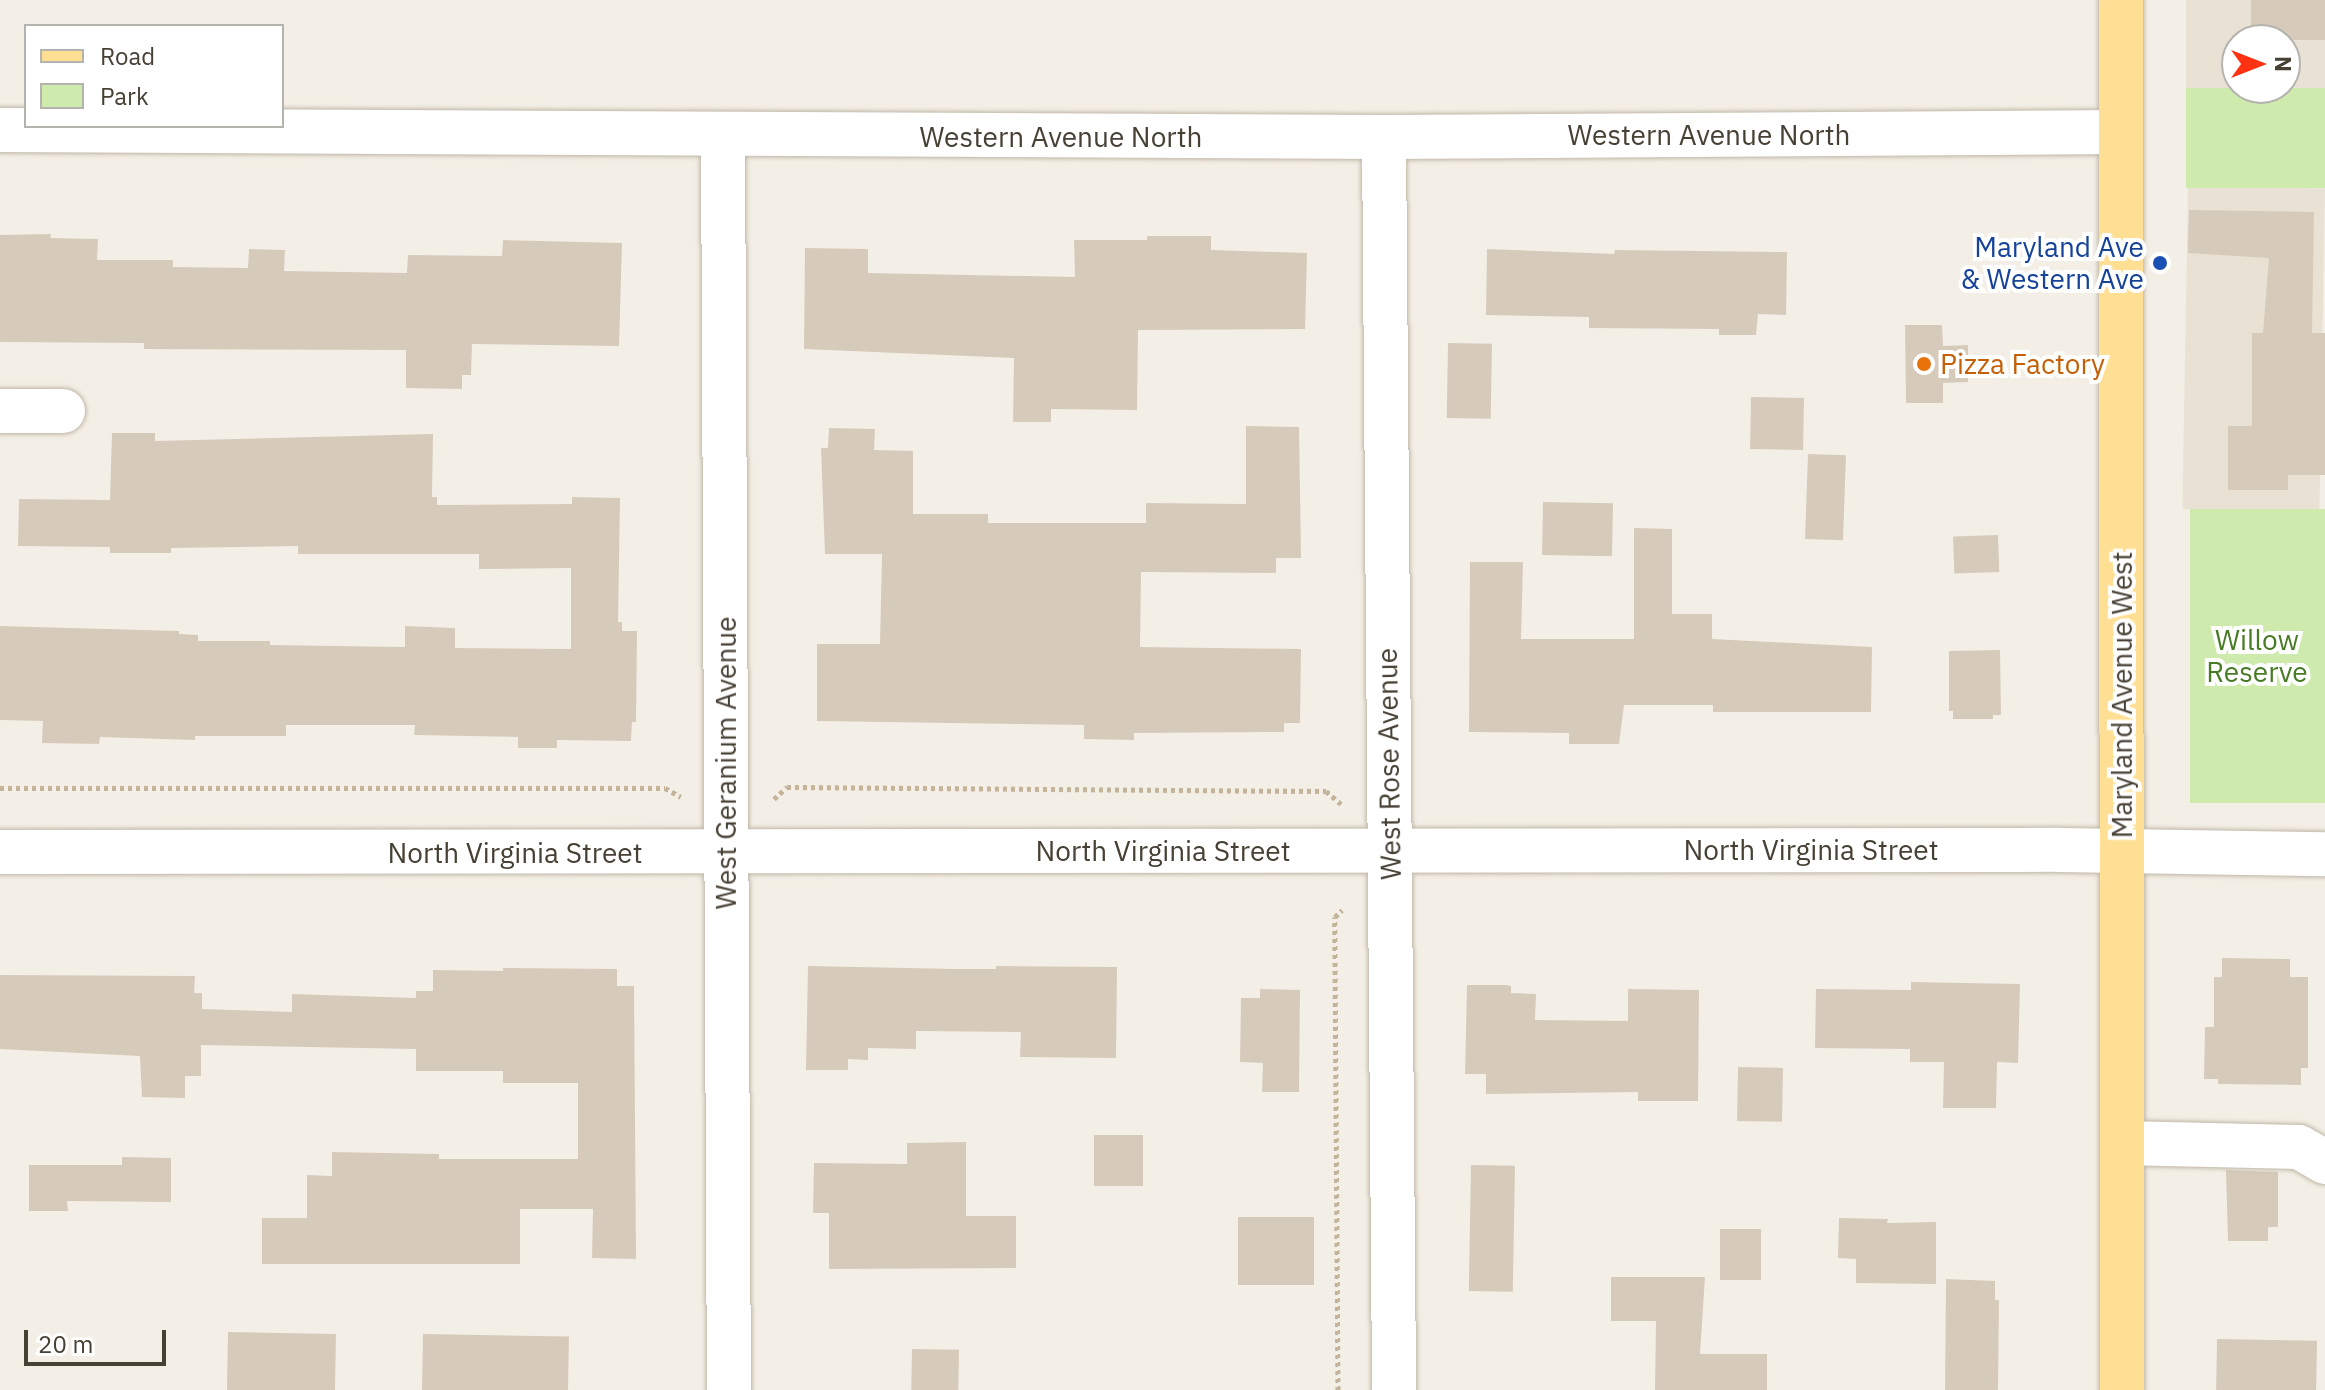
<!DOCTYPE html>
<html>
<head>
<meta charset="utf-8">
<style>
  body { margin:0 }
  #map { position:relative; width:2325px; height:1390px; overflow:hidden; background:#f4efe6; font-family:"IBM Plex Sans",sans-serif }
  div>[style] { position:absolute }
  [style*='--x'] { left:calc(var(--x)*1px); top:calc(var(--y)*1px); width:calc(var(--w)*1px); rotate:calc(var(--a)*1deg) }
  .residential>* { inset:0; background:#e8e1d4; transform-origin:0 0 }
  .green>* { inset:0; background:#cfeaad; transform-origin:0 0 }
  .building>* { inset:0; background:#d6cbbb; transform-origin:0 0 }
  .path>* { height:5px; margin-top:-2.5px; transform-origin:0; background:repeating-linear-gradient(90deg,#c2b399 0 4px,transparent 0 8px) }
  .roads { filter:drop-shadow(0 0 2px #c0b7a8) drop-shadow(0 0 2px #c0b7a8) }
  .minor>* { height:44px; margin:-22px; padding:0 22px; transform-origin:22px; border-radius:22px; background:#fff }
  .major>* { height:44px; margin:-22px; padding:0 22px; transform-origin:22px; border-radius:22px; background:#ffdf94 }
  .dots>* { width:22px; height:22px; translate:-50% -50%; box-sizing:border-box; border:4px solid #fff; border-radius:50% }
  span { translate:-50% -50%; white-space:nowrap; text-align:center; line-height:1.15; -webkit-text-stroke:8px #fff; paint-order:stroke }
  .street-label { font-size:28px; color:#474035 }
  .transit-label { font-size:28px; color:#164399 }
  .right { translate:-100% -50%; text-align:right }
  .food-label { font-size:28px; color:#c56008 }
  .left { translate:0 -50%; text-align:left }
  .park-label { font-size:28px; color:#477b25 }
  .legend { position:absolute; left:24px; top:24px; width:260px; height:104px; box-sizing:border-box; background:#fff; border:2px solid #b5b3ae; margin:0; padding:10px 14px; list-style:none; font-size:24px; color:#474035 }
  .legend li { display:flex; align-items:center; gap:16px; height:40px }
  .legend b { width:40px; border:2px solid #b5b3ae }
  .north { position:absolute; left:2221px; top:24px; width:80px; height:80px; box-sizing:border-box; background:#fff; border:2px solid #b5b3ae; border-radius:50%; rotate:90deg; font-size:22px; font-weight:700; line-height:32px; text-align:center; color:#474035 }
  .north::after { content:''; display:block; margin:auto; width:28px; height:36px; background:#ff3312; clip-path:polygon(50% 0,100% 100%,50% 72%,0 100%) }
  .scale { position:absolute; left:24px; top:1330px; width:142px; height:36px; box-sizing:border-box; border:4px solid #474035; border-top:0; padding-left:10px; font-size:24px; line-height:28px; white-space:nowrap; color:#474035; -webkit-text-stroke:6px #fff; paint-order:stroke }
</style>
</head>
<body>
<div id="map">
  <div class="residential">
    <i style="clip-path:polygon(evenodd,2186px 0,2325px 0,2325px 88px,2186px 90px,2186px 0,2237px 40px,2285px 40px,2285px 88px,2237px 88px,2237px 40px)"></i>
    <i style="left:2188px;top:186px;width:137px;height:323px;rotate:1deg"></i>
  </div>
  <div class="green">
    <i style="left:2325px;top:88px;width:100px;height:139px;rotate:90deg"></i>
    <i style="left:2190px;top:509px;width:135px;height:294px"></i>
  </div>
  <div class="building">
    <i style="left:2251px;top:0;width:74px;height:40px"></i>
    <i style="clip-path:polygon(2189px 210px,2314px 212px,2312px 333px,2325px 333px,2325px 475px,2288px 475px,2288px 490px,2228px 490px,2228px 426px,2252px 426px,2252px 333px,2263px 333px,2269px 258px,2188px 253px)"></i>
    <i style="clip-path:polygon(51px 234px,50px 238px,98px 239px,97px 260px,173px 260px,173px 267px,248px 268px,249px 249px,285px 250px,284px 271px,407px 273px,408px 255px,502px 256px,503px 240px,622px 243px,619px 346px,472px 344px,471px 375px,462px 375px,462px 389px,406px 388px,406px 350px,144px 349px,144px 343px,0 342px,0 235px)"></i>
    <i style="clip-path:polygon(1147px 236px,1211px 236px,1211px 250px,1307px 253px,1305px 329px,1138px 330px,1137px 410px,1051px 409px,1051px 422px,1013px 422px,1014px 358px,804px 349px,805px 248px,868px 249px,868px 273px,1075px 277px,1074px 240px,1147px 240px)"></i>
    <i style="clip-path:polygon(1487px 249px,1614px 254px,1615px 250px,1787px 252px,1786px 315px,1758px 314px,1756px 335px,1719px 335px,1719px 329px,1589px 328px,1589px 317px,1486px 315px)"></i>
    <i style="clip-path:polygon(1905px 325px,1942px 325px,1943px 346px,1968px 345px,1968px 382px,1943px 383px,1943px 403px,1906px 403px)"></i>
    <i style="left:1448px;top:343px;width:44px;height:75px;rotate:1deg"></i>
    <i style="left:1751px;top:397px;width:53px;height:52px;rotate:1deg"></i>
    <i style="clip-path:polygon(1246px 426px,1299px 427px,1301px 558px,1276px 558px,1276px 573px,1141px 572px,1140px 647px,1301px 649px,1300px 723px,1284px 723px,1284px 732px,1134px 733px,1134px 740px,1084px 739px,1084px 725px,817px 721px,817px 644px,880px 644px,882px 554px,825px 554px,821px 448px,828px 448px,829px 428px,875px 429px,874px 450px,913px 451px,913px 514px,988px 514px,988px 523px,1146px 523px,1146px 503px,1246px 504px)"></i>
    <i style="clip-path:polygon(112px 433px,155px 433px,155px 441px,433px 434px,432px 497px,437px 497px,437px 505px,572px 504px,572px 497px,620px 498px,618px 622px,622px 622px,622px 631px,637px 631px,636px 722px,632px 722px,631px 741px,557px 740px,557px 748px,518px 748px,518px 737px,414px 735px,415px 725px,286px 725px,286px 736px,195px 736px,195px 740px,100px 737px,99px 744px,42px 743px,43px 721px,0 720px,0 626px,179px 631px,179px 634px,198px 635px,198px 641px,270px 641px,270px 645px,405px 647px,405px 626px,455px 628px,455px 648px,571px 649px,571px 568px,479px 569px,479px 554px,298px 554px,298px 546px,171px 548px,171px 553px,110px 553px,110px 547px,18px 546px,19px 499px,110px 500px)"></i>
    <i style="left:1808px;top:454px;width:38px;height:85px;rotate:2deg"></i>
    <i style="left:1543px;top:502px;width:70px;height:53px;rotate:1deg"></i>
    <i style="clip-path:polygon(1634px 528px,1672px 529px,1672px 614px,1712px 614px,1712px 639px,1872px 647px,1871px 712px,1713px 712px,1713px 705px,1624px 705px,1619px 744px,1569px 744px,1569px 733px,1469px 732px,1470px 562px,1523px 562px,1521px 639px,1634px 639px)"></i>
    <i style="left:1998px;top:535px;width:37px;height:45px;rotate:88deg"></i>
    <i style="clip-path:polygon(2000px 650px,2001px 715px,1993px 715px,1993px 719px,1953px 719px,1953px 711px,1949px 711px,1949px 651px)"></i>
    <i style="clip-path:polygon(2222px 958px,2290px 959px,2290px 977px,2308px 977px,2308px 1068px,2301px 1068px,2301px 1085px,2218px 1084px,2218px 1079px,2204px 1079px,2205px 1027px,2214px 1027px,2214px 977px,2222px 977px)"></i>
    <i style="clip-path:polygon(808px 966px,956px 969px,996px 969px,996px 966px,1117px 967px,1116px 1058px,1020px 1057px,1021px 1032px,916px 1031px,916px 1049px,868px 1048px,868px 1060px,848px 1059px,848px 1070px,806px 1070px)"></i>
    <i style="clip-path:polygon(503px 968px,617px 969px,617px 986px,634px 986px,636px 1259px,592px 1258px,593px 1209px,520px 1209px,520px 1264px,262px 1264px,262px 1218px,307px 1218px,307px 1175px,332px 1176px,332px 1152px,439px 1154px,439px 1159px,578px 1159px,578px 1083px,503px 1083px,503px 1071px,416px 1071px,416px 1049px,201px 1045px,201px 1076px,185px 1076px,185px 1098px,142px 1097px,140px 1056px,0 1049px,0 975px,195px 976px,194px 993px,202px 993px,202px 1009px,292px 1012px,292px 994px,416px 998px,416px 991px,433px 991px,433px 970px,503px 971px)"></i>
    <i style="clip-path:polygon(1911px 982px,2020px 984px,2018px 1063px,1997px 1062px,1996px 1108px,1943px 1108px,1944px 1062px,1910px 1062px,1910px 1049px,1815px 1048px,1816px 989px,1911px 990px)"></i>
    <i style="clip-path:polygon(1467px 985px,1506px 985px,1511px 986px,1511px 993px,1536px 994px,1535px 1020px,1628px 1021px,1628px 989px,1699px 990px,1698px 1101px,1638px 1101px,1638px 1092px,1486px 1094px,1486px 1074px,1465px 1074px)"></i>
    <i style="clip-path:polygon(1260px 989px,1300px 990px,1299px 1092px,1262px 1092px,1263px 1063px,1240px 1062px,1241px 998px,1260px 998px)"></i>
    <i style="left:1738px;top:1067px;width:45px;height:54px;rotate:1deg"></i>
    <i style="left:1094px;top:1135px;width:49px;height:51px"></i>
    <i style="clip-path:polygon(966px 1142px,966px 1216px,1016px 1216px,1016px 1268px,829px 1269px,829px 1213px,813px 1213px,814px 1163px,907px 1164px,907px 1143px)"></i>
    <i style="clip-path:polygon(122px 1157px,171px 1158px,171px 1202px,67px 1201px,68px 1211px,29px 1211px,29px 1165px,122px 1165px)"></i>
    <i style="left:1471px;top:1165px;width:44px;height:126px;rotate:1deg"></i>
    <i style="clip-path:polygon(2226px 1170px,2278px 1172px,2278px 1227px,2268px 1227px,2268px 1241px,2228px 1241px)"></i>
    <i style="left:1314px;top:1217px;width:68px;height:76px;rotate:90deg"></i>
    <i style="clip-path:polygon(1839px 1218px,1888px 1219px,1887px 1223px,1936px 1222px,1936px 1284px,1856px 1283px,1856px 1259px,1838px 1258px)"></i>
    <i style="left:1720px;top:1229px;width:41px;height:51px"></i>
    <i style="clip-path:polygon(1611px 1277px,1705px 1277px,1700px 1354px,1767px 1354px,1767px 1390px,1655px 1390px,1656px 1321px,1611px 1321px)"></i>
    <i style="clip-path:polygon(1946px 1279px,1995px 1281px,1995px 1300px,1999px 1300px,1998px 1390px,1945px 1390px)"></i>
    <i style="left:228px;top:1332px;width:108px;height:58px;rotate:1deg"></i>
    <i style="left:423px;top:1334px;width:146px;height:56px;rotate:1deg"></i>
    <i style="left:2217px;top:1339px;width:100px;height:51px;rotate:1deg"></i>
    <i style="left:912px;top:1349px;width:47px;height:41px;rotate:1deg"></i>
  </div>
  <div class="path">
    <i style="--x:0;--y:788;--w:665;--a:0"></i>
    <i style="--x:665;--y:788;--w:18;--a:29"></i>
    <i style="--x:774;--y:799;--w:18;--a:-43"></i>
    <i style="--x:787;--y:787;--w:539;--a:0.43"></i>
    <i style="--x:1326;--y:791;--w:20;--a:41"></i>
    <i style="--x:1338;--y:1390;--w:473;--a:-90.4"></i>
    <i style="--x:1335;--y:917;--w:10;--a:-45"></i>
  </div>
  <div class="roads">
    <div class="minor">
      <i style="--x:0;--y:130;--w:1384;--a:0.29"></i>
      <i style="--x:1384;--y:137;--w:737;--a:-0.39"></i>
      <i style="--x:723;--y:136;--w:1254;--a:89.73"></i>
      <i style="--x:1384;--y:137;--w:1253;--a:89.54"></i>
      <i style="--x:0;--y:411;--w:63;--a:0"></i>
      <i style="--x:0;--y:852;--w:2060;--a:-0.06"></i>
      <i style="--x:2060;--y:850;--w:265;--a:0.9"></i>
      <i style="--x:2122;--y:1143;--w:177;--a:1.3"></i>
      <i style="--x:2299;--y:1147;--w:30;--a:30"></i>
    </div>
    <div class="major">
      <i style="--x:2121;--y:0;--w:1390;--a:89.96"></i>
    </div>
  </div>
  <div class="dots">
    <i style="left:2160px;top:263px;background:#1a4fb4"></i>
    <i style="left:1924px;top:364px;background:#e8710a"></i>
  </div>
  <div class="street-label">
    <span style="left:1709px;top:135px">Western Avenue North</span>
    <span style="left:1061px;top:137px">Western Avenue North</span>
    <span style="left:2122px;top:695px;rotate:-90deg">Maryland Avenue West</span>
    <span style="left:726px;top:763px;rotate:-90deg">West Geranium Avenue</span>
    <span style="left:1389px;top:764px;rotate:-91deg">West Rose Avenue</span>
    <span style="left:1811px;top:850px">North Virginia Street</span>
    <span style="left:1163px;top:851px">North Virginia Street</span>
    <span style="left:515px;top:853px">North Virginia Street</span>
  </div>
  <div class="transit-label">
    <span class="right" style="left:2144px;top:263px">Maryland Ave<br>&amp; Western Ave</span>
  </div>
  <div class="food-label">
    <span class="left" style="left:1940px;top:364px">Pizza Factory</span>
  </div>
  <div class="park-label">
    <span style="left:2257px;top:656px">Willow<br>Reserve</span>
  </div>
  <ul class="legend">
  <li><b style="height:10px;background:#ffdf94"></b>Road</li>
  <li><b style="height:22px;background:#cfeaad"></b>Park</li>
  </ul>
  <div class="north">N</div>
  <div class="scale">20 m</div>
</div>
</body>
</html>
